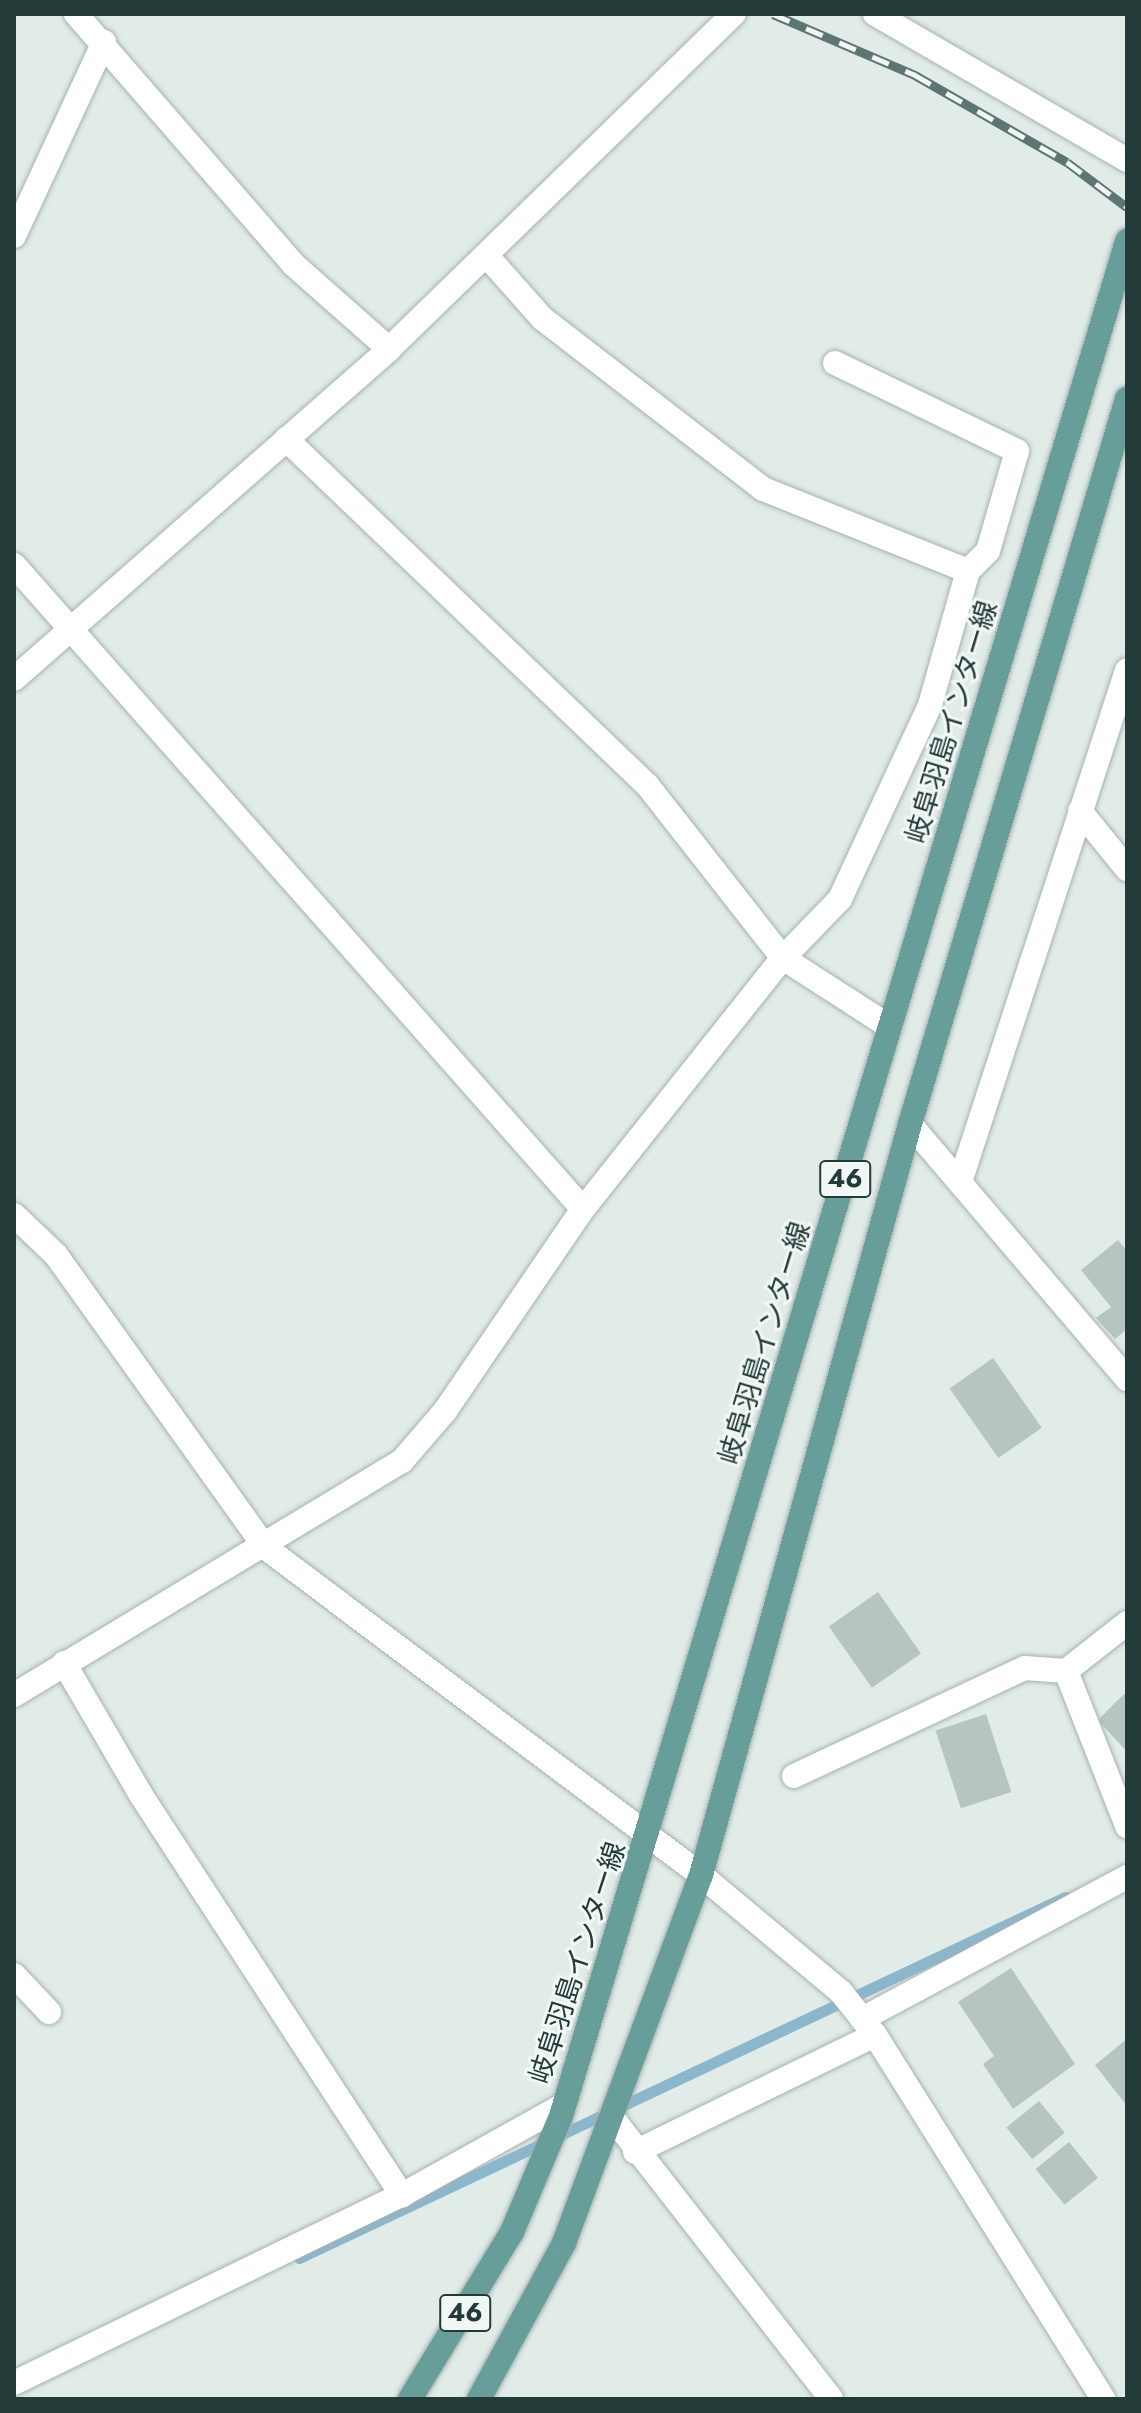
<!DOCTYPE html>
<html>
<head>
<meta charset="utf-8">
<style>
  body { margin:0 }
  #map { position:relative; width:1141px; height:2413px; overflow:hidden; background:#e1ebe8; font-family:Jost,"Noto Sans JP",sans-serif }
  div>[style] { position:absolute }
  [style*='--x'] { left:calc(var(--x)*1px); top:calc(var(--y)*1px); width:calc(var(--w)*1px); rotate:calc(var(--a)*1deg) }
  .stream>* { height:11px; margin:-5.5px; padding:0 5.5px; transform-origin:5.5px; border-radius:5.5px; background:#8bb7cd }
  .building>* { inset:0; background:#b6c5c2; transform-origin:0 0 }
  .roads { filter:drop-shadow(0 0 2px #a4b2b0) drop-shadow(0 0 2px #a4b2b0) }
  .minor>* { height:24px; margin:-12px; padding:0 12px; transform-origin:12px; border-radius:12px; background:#fff }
  .major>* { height:24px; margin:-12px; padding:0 12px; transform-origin:12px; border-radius:12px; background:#689e9a }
  .rail>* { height:9px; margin-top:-4.5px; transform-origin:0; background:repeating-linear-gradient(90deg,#f1f7f5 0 18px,#5d7674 0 36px); box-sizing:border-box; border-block:2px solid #5d7674 }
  span { translate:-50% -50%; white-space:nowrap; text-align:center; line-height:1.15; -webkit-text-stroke:6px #f1f7f5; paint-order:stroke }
  .shield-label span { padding:2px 6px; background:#f1f7f5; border:2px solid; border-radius:6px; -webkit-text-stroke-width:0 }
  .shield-label { font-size:26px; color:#223a38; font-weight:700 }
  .street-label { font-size:28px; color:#223a38 }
  .frame { position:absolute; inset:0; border:16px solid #223a38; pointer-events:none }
</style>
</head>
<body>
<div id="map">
  <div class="stream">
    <i style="--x:299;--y:2258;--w:847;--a:-25.23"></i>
  </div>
  <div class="building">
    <i style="clip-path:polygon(1118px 1240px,1127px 1251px,1127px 1329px,1115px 1339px,1096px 1318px,1111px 1307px,1081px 1270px)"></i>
    <i style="left:993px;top:1358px;width:85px;height:53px;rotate:55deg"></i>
    <i style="left:878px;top:1592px;width:75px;height:60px;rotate:55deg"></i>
    <i style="clip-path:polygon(1124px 1694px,1127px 1697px,1127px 1752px,1098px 1720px)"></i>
    <i style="left:986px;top:1714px;width:82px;height:53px;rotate:72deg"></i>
    <i style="clip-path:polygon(1011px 1968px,1075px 2064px,1013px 2109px,983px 2064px,994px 2056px,958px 2002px)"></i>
    <i style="clip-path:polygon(1127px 2039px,1127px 2106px,1095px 2065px)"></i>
    <i style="left:1039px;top:2101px;width:41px;height:42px;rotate:51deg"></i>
    <i style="left:1069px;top:2142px;width:46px;height:43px;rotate:51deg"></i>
  </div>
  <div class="roads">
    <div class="minor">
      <i style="--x:76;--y:14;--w:332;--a:49"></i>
      <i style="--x:294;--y:265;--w:127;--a:41.5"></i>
      <i style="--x:875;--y:14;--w:291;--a:30.1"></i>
      <i style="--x:14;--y:236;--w:214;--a:-65.1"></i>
      <i style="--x:835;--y:363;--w:202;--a:25.8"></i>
      <i style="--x:1017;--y:451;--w:104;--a:106.2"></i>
      <i style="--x:988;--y:551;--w:28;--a:135"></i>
      <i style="--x:286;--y:439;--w:501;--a:43.79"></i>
      <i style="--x:648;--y:786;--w:219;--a:51.9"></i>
      <i style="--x:783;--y:958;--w:127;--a:32.8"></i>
      <i style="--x:14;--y:565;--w:859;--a:48.54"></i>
      <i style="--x:14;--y:679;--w:500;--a:-41.3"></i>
      <i style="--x:389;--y:349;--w:481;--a:-44.2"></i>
      <i style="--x:1080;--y:811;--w:75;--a:51"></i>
      <i style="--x:910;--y:1124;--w:335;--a:49.6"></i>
      <i style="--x:961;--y:1179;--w:535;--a:-71.94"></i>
      <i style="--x:14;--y:1215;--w:58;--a:43.6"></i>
      <i style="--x:56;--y:1255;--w:360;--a:54.4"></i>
      <i style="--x:266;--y:1548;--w:544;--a:36.93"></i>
      <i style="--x:701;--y:1875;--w:182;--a:39.9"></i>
      <i style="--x:841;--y:1992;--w:55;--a:51.7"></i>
      <i style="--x:875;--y:2035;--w:430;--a:57.9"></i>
      <i style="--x:64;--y:1663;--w:153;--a:59.7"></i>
      <i style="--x:141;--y:1795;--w:478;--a:56.9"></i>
      <i style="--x:1066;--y:1671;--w:167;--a:68.5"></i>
      <i style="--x:14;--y:1695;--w:453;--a:-31.1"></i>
      <i style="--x:402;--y:1461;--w:66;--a:-49.3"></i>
      <i style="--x:445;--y:1411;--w:245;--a:-55.7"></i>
      <i style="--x:583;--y:1209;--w:321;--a:-51.5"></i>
      <i style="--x:783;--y:958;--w:82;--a:-46"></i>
      <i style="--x:840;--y:899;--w:214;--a:-65.1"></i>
      <i style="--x:930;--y:705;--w:139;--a:-74.2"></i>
      <i style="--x:968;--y:571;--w:221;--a:-158.2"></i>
      <i style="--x:763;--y:489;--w:279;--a:-142.3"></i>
      <i style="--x:542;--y:318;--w:84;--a:-131.6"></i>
      <i style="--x:794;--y:1776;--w:255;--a:-25.1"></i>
      <i style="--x:1025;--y:1668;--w:41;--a:4.2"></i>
      <i style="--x:1066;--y:1671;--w:78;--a:-38.2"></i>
      <i style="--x:14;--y:1975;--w:51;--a:46.6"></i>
      <i style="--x:862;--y:2019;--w:301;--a:-28.2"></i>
      <i style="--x:611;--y:2116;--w:358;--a:52.1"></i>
      <i style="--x:635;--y:2152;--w:267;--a:-26"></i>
      <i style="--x:14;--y:2383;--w:431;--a:-25.9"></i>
      <i style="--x:402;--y:2195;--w:185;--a:-29.1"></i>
    </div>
    <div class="major">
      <i style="--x:410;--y:2399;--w:196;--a:-58.6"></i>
      <i style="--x:512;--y:2232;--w:126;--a:-67.1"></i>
      <i style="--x:561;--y:2116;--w:1959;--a:-73.2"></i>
      <i style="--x:479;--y:2399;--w:178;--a:-61.4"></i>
      <i style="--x:564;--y:2243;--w:393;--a:-69.6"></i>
      <i style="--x:701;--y:1875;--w:780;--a:-74.45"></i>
      <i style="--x:910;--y:1124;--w:757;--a:-73.34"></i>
    </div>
  </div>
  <div class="rail">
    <i style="--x:773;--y:14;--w:155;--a:23.2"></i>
    <i style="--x:915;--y:75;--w:175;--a:29.8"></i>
    <i style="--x:1067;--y:162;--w:75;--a:36.9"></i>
  </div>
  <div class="shield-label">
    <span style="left:845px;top:1179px">46</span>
    <span style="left:465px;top:2313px">46</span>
  </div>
  <div class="street-label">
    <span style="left:952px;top:722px;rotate:-73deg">岐阜羽島インター線</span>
    <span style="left:765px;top:1343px;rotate:-73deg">岐阜羽島インター線</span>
    <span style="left:578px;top:1963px;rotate:-72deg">岐阜羽島インター線</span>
  </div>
  <div class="frame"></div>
</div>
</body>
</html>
